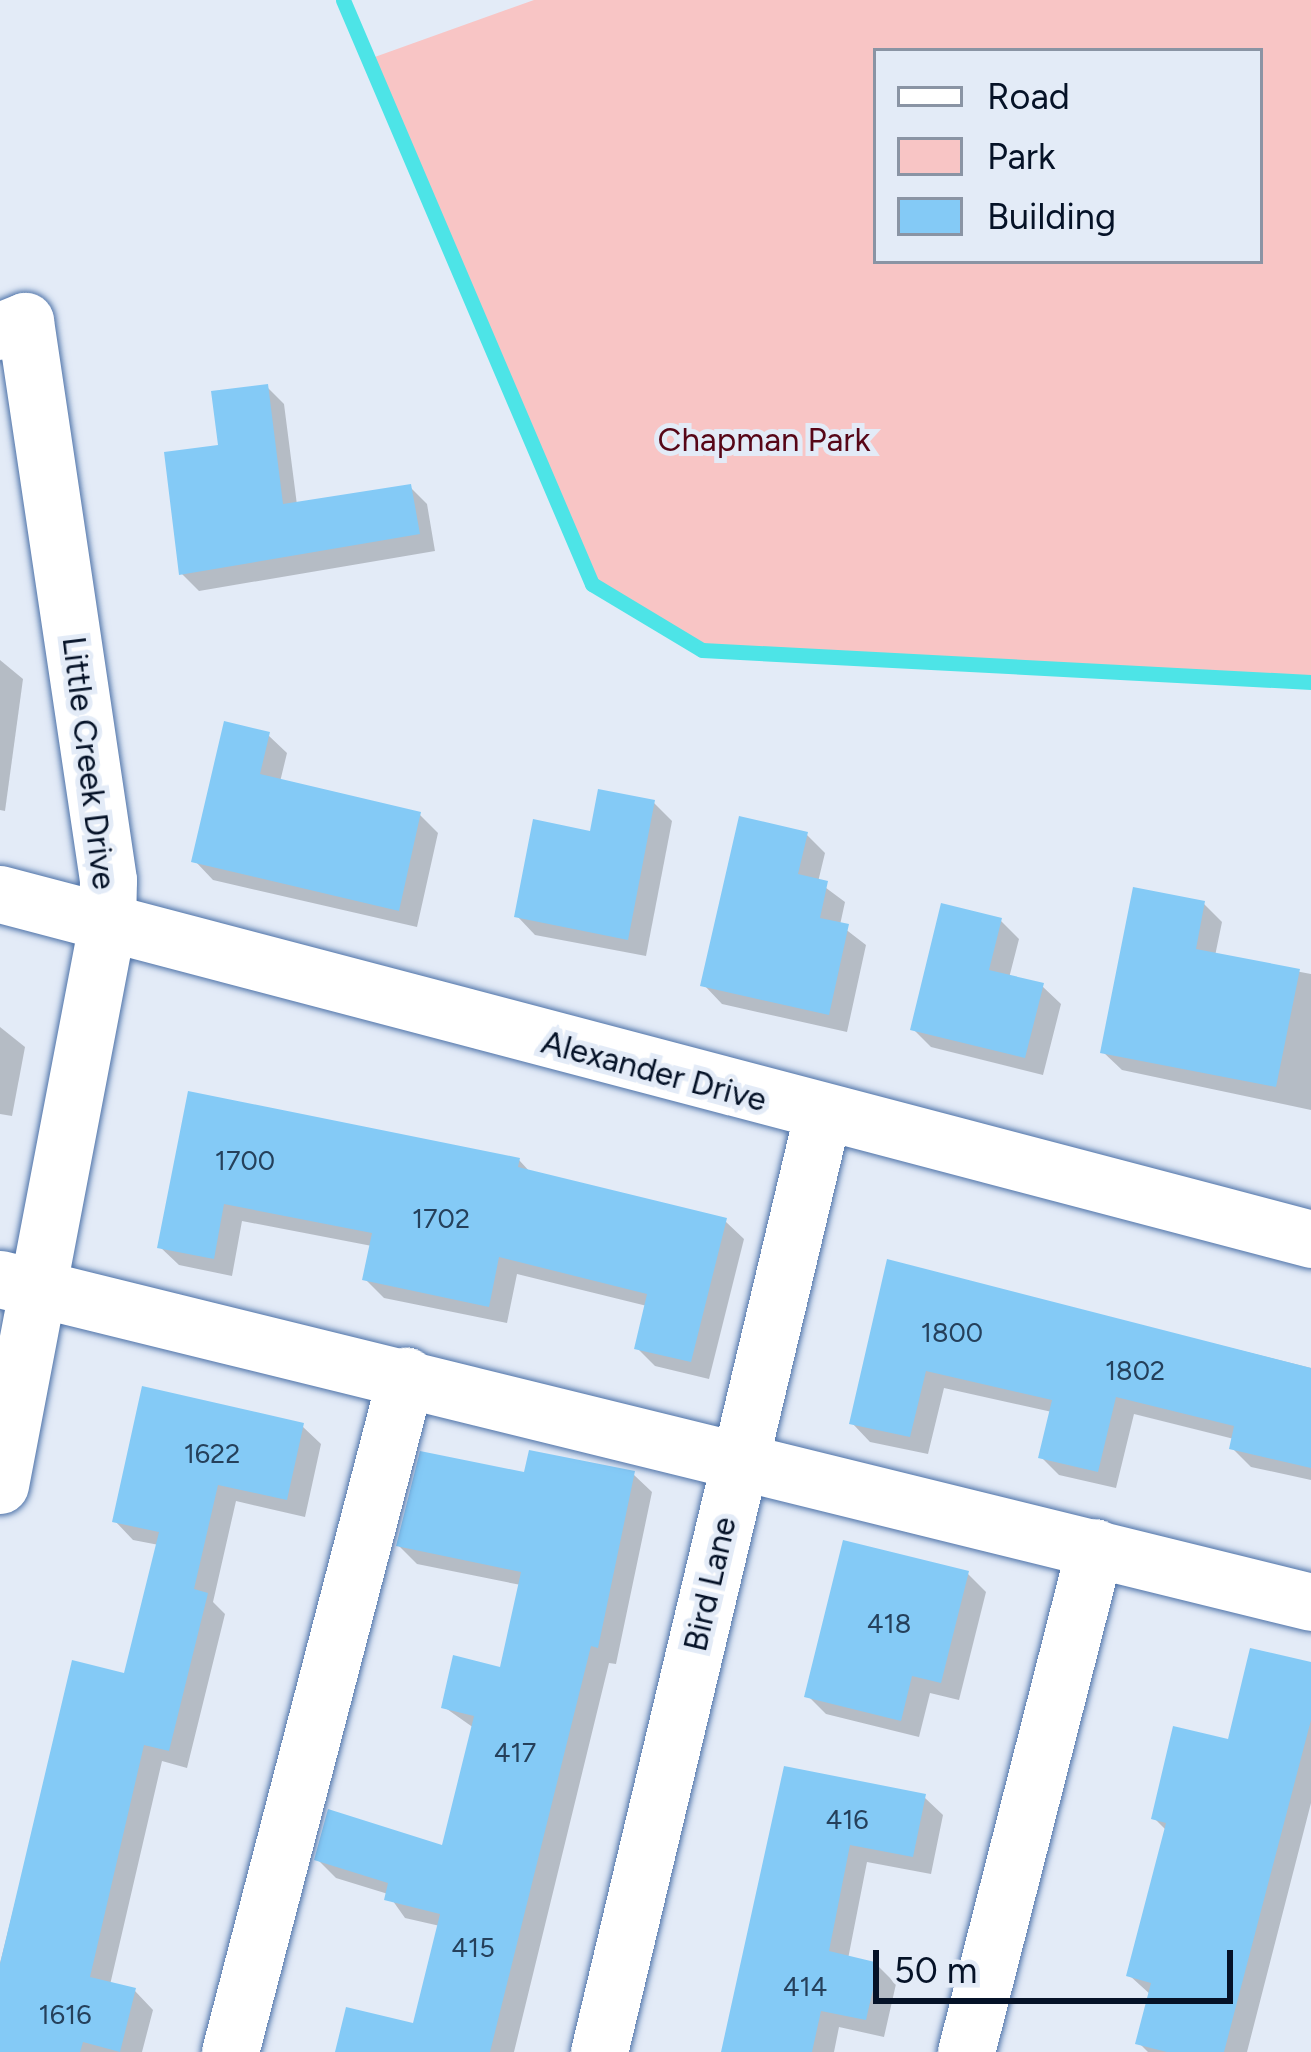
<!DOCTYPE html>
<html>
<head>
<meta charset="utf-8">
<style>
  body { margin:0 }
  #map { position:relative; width:1311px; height:2052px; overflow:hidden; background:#e3ebf7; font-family:Figtree,sans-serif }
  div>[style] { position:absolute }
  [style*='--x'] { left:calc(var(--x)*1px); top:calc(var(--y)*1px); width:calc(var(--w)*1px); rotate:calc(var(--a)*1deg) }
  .green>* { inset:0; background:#f8c5c5 }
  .shadow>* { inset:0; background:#0003 }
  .stream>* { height:15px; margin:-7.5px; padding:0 7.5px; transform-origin:7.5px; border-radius:7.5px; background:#4de4e7 }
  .building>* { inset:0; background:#84caf6 }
  .roads { filter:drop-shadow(0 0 3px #4d72a8) drop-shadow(0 0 3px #4d72a8) }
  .minor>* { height:57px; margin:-28.5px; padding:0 28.5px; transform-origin:28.5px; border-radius:28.5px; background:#fff }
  span { translate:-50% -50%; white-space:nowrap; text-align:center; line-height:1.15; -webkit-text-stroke:10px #e3ebf7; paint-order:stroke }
  .number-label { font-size:27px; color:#25405b }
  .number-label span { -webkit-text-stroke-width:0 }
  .park-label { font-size:33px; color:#570617 }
  .street-label { font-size:33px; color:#051227 }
  .legend { position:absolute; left:873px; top:48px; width:390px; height:216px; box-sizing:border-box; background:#e3ebf7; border:3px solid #8a94a4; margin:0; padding:15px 21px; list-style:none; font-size:36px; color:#051227 }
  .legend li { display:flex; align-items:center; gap:24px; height:60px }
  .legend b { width:60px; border:3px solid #8a94a4 }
  .scale { position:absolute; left:873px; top:1950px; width:360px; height:54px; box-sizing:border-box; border:6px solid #051227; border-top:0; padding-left:15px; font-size:36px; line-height:42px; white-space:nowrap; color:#051227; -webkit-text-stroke:9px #e3ebf7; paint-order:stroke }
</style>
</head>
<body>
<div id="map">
  <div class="green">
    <i style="clip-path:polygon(evenodd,534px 0,1311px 0,1311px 682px,702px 650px,592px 584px,372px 58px,534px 0,876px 51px,1260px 51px,1260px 261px,876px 261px,876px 51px)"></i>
  </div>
  <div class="shadow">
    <i style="clip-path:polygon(267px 387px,284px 404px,297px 505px,410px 487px,427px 504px,435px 551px,199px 591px,182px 574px,221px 448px)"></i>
    <i style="clip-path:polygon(0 660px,23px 679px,5px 811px,0 810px)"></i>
    <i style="clip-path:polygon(268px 735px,287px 753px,280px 782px,420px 815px,438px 833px,417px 927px,213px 880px,195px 861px)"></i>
    <i style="clip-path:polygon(653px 802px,672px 821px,646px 956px,535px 935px,517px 916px,592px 834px)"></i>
    <i style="clip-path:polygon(806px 834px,825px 853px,818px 882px,845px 902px,840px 925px,866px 945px,847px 1032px,722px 1004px,704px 985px)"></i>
    <i style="clip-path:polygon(1204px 904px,1222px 922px,1215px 956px,1311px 974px,1311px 1110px,1122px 1070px,1103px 1052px)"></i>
    <i style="clip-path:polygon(1000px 920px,1019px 939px,1009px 978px,1042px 986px,1061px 1004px,1043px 1075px,931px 1047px,913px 1029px)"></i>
    <i style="clip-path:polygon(0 1027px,25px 1047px,12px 1116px,0 1114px)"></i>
    <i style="clip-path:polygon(190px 1094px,519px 1160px,531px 1173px,725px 1221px,744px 1239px,709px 1379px,655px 1366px,637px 1348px,647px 1306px,517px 1274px,507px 1323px,384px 1298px,365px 1279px,372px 1246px,242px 1221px,232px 1276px,179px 1265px,160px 1247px)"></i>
    <i style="clip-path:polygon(889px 1263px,1311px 1368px,1311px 1480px,1251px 1467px,1232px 1448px,1234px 1439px,1134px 1414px,1116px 1488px,1059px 1475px,1041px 1457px,1052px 1412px,944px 1388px,928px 1454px,870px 1442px,852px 1423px)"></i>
    <i style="clip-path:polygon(302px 1426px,321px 1444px,305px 1517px,236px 1501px,213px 1602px,225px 1614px,187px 1768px,162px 1761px,110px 1985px,135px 1991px,153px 2010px,142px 2052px,0 2052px,0 1963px,75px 1664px,126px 1677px,159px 1545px,133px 1540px,115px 1521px)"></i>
    <i style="clip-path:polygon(633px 1474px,652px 1492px,616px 1664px,609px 1663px,514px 2052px,339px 2052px,415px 2026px,440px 1926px,405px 1918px,388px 1894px,336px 1878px,317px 1859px,445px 1849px,474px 1728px,444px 1707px,503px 1671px,521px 1585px,417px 1564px,399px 1546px,527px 1476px)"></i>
    <i style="clip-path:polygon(968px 1574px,986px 1592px,959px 1700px,930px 1693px,919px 1737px,826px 1714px,808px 1696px)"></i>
    <i style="clip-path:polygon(1311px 1665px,1311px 1803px,1247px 2052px,1148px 2052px,1139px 2043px,1151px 1995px,1130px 1976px,1167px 1831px,1154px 1818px)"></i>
    <i style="clip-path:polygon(786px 1769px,924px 1797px,943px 1815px,931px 1874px,867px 1862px,848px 1959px,877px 1965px,896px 1984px,884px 2037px,839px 2027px,834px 2052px,724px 2052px)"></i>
  </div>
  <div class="stream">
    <i style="--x:343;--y:0;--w:635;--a:66.91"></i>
    <i style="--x:592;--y:584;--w:128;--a:31"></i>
    <i style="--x:702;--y:650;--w:610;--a:3.01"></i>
  </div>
  <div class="building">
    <i style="clip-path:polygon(268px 384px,283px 504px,411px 484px,420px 534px,179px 575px,164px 452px,218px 445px,211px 391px)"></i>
    <i style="clip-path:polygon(224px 721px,270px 732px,260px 774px,421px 812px,399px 911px,191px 862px)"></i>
    <i style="clip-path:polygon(598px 789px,655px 800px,628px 940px,514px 917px,533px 819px,590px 831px)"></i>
    <i style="clip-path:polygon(739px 816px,808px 832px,798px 874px,828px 881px,820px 918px,849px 924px,829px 1015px,700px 986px)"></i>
    <i style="clip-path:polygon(1133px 887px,1205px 901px,1196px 949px,1300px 969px,1276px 1087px,1100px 1053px)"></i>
    <i style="clip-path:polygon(941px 903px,1002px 918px,989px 970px,1044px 983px,1025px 1058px,910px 1030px)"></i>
    <i style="clip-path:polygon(188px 1091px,520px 1158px,518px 1167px,727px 1218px,691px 1362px,634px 1349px,647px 1294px,499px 1257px,489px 1307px,362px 1280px,372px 1233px,224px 1204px,214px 1259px,157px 1248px)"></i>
    <i style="clip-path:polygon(887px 1259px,1311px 1368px,1311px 1468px,1229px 1449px,1234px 1426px,1116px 1397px,1098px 1472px,1038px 1458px,1052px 1400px,926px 1371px,910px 1437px,849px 1424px)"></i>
    <i style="clip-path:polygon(142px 1386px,304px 1423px,287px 1500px,218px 1485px,194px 1589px,208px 1593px,169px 1751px,144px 1745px,90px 1977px,136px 1988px,120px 2052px,83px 2042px,80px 2052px,0 2052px,0 1964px,72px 1660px,124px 1673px,159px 1532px,112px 1522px)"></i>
    <i style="clip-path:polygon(529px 1450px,635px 1471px,598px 1648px,591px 1646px,490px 2052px,335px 2052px,346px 2007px,413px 2023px,440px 1914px,384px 1900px,388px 1883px,314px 1860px,328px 1809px,442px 1845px,474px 1716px,441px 1708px,453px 1655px,500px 1667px,521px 1572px,396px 1546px,420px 1451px,524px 1472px)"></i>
    <i style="clip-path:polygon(843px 1540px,969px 1571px,941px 1683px,912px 1676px,901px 1721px,804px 1697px)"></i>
    <i style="clip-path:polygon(1250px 1648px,1311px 1662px,1311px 1720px,1224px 2052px,1167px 2052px,1135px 2044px,1151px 1983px,1126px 1976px,1166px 1823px,1151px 1819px,1173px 1726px,1228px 1739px)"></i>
    <i style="clip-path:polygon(784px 1766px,926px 1794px,913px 1857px,850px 1845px,829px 1951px,879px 1963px,866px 2020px,821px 2011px,812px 2052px,721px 2052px)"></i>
  </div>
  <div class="roads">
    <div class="minor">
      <i style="--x:0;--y:331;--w:27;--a:-22"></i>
      <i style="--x:25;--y:321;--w:565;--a:81.55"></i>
      <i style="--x:108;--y:880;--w:44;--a:91.3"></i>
      <i style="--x:107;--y:924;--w:571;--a:100.8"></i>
      <i style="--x:0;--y:894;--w:1356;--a:14.74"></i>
      <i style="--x:0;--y:1279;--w:1350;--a:13.84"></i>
      <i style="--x:230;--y:2052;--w:699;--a:-75.41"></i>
      <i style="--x:599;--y:2052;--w:962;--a:-76.6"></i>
      <i style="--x:966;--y:2052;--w:521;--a:-75.67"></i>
    </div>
  </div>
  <div class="number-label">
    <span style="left:245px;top:1161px">1700</span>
    <span style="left:441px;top:1219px">1702</span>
    <span style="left:952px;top:1333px">1800</span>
    <span style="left:1135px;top:1371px">1802</span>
    <span style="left:212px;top:1454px">1622</span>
    <span style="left:889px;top:1624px">418</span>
    <span style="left:515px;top:1753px">417</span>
    <span style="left:847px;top:1820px">416</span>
    <span style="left:473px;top:1948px">415</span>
    <span style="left:805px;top:1987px">414</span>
    <span style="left:65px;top:2015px">1616</span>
  </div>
  <div class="park-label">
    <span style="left:764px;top:440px">Chapman Park</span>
  </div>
  <div class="street-label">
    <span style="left:89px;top:763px;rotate:83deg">Little Creek Drive</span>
    <span style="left:654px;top:1071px;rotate:15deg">Alexander Drive</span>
    <span style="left:710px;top:1584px;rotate:-77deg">Bird Lane</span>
  </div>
  <ul class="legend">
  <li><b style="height:15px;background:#fff"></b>Road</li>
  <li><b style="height:33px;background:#f8c5c5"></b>Park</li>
  <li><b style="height:33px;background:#84caf6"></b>Building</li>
  </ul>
  <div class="scale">50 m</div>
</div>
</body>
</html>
